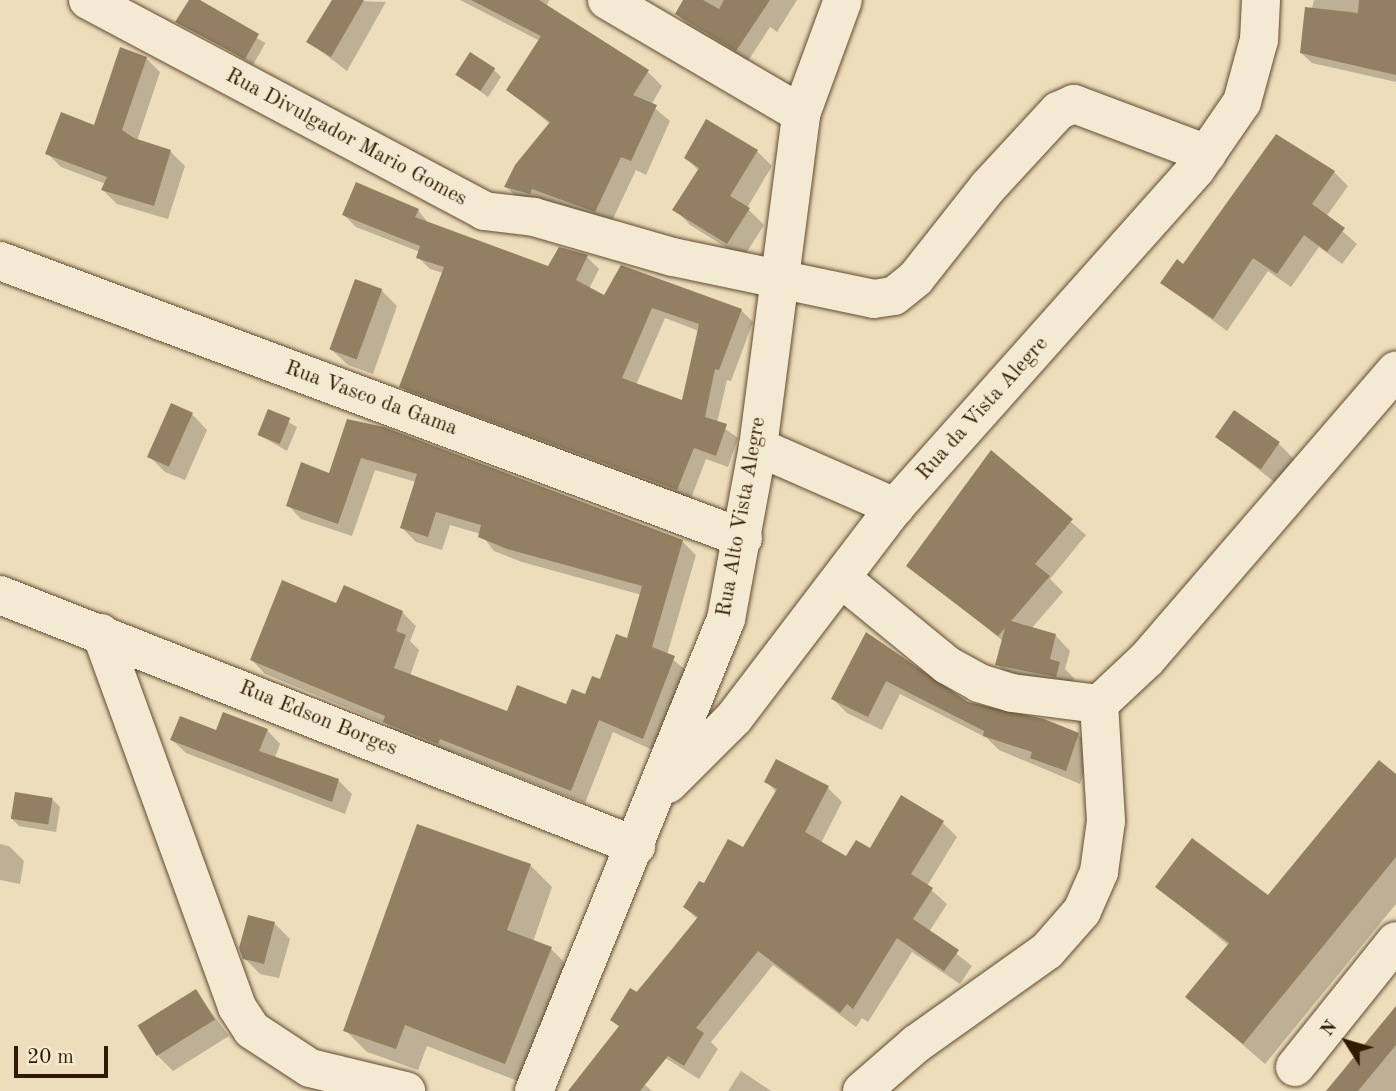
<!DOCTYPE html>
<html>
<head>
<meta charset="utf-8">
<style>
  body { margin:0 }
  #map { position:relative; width:1396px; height:1091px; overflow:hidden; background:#edb; font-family:"Old Standard TT",serif }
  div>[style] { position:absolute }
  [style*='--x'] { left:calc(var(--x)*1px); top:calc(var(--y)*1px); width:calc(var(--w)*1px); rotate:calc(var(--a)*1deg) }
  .shadow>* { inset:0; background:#0003; transform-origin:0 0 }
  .building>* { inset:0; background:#938062; transform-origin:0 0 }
  .roads { filter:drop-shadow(0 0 2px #604c30) drop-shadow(0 0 2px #604c30) }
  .minor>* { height:38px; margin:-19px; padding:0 19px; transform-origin:19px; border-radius:19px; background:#f4e9d3 }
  span { translate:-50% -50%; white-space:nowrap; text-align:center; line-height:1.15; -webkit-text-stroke:5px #f4e9d3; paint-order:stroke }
  .street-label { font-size:21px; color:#301b01 }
  .north { position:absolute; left:1312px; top:1007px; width:70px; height:70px; -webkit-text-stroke:5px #f4e9d3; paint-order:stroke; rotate:307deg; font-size:19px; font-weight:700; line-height:28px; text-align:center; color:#301b01 }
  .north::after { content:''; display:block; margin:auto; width:24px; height:32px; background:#301b01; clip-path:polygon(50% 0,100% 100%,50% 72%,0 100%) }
  .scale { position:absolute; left:14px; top:1046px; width:94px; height:32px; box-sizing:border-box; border:4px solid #301b01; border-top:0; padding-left:9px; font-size:21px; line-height:24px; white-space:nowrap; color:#301b01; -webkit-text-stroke:5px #f4e9d3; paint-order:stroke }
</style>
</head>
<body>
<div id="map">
  <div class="shadow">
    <i style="left:191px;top:0;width:86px;height:25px;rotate:30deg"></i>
    <i style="clip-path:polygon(334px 0,386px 2px,347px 71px,309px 42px)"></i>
    <i style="clip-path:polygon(460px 0,549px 0,546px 7px,648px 72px,662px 86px,651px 105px,670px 121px,646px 175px,636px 170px,610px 225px,521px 201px,506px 187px,550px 124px,508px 89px,540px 41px)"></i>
    <i style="clip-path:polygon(685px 0,797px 0,777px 32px,770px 27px,748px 61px,688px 25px,677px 14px)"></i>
    <i style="clip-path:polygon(1314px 0,1396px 0,1396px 82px,1312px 63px,1301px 53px)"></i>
    <i style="clip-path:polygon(146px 58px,160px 72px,137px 141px,171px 152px,185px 166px,168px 219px,117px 204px,103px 190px,106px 184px,61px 167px,47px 153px,95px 127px)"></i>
    <i style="clip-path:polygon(494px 70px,501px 77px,488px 97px,457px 74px)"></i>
    <i style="clip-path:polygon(757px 151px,772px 166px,747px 208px,764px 225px,743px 258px,690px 225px,675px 209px,699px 171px,686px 158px)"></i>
    <i style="clip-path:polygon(1334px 172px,1348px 186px,1326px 217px,1357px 244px,1342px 264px,1319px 247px,1291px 287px,1268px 271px,1227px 331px,1162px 283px)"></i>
    <i style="clip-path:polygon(evenodd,418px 210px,429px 224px,549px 268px,587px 257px,599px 269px,589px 289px,604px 297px,741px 310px,753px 322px,731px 381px,727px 380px,717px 423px,738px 438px,728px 467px,706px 459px,690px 501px,413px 398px,401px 386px,443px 273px,430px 269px,418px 257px,420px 252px,356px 227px,344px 215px,418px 210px,665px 318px,699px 331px,683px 402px,636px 385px,665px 318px)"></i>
    <i style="clip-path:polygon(356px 282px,382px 291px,397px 306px,373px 374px,348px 365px,332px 350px)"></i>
    <i style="clip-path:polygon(269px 411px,297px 427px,287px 451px,259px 435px)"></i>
    <i style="clip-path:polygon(192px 414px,207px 430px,185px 480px,165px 472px,149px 456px)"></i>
    <i style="clip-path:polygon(348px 421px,682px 541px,696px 555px,667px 655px,687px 671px,657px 752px,613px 732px,585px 803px,454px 752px,452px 757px,398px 736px,386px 724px,265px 674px,252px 660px,337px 605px,402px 612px,416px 626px,410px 641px,419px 650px,410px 676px,508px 713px,567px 706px,586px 697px,628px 640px,642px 595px,522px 562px,494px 551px,481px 534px,450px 525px,442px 550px,416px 542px,402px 528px,416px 482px,375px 470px,352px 536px,301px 519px,288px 505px,330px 475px)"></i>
    <i style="clip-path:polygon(1217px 437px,1279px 444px,1294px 459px,1276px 483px)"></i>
    <i style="clip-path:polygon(991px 453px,1086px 535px,1050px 579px,1063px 592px,1031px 629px,1056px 636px,1070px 651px,1065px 669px,1074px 678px,1071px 690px,1011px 679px,997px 664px,1003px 641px,909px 566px)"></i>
    <i style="clip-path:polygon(866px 635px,968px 704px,1078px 734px,1092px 748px,1080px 784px,999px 750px,987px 738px,900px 694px,882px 730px,847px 713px,833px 699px)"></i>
    <i style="clip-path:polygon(267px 730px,280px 744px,275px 758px,339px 781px,352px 794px,345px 814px,186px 753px,172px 740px)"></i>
    <i style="clip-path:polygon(1396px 777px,1396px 904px,1265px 1064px,1188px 997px,1229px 946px,1158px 887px,1269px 898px)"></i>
    <i style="clip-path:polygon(766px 781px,828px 788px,842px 802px,821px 843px,847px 859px,943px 823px,957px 837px,927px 886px,947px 904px,929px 932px,972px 966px,960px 984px,912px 952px,868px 1022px,862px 1018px,856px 1027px,773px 965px,711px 1042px,718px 1049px,699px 1079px,627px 1034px,612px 1020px,698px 920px,685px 907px,743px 849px,777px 793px)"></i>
    <i style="clip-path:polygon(53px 800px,60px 807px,56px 832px,19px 826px,12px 819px)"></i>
    <i style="clip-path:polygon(0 844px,9px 846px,24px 861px,20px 884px,0 880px)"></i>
    <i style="clip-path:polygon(530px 865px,552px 887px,533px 942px,551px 949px,573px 971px,528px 1085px,427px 1046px,418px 1070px,367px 1052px,345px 1030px)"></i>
    <i style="clip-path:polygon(274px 923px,290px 939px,279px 978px,260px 974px,244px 958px)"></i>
    <i style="clip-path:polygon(196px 992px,229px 1036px,173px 1071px,158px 1056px)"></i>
    <i style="clip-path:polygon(1396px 1009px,1396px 1091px,1328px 1091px)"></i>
    <i style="clip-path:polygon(603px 1050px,645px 1085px,652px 1091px,614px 1091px)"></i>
    <i style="clip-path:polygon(741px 1071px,771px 1091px,728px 1091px)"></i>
  </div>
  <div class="building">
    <i style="clip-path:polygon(189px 0,200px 0,259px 34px,245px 59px,175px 22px)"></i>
    <i style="clip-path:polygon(332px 0,364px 0,331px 57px,306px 42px)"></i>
    <i style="clip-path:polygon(471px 0,539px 0,649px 70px,633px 95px,657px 105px,631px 161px,621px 157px,595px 212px,532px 189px,530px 194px,504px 187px,515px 165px,550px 122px,506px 90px,541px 36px)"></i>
    <i style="clip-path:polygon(683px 0,703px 0,719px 9px,724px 0,770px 0,736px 51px,675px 14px)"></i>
    <i style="clip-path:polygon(1359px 0,1396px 0,1396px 75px,1300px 53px,1305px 7px,1358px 13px)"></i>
    <i style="clip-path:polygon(120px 47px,147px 57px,122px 130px,134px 138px,171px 150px,154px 206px,101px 190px,107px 177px,45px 154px,61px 112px,94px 125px)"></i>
    <i style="left:470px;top:52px;width:30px;height:27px;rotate:33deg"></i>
    <i style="clip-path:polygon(706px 119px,758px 150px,730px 196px,750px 208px,727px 244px,672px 210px,699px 168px,684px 158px)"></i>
    <i style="clip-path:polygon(1276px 134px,1335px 171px,1312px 204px,1345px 228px,1327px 252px,1304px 235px,1277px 274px,1253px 258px,1213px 319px,1160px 283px,1177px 259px,1183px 264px)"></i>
    <i style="clip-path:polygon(evenodd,356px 182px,419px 209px,415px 217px,548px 266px,559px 247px,588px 255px,576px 280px,604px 295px,621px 265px,742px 309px,719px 370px,715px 369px,705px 417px,727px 424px,716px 456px,694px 448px,677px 490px,399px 387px,444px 267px,416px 258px,420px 246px,342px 215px,356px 182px,652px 308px,699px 324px,682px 400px,622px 378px,652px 308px)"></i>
    <i style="left:355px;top:279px;width:29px;height:75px;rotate:20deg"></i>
    <i style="left:171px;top:403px;width:24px;height:59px;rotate:24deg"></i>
    <i style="left:268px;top:409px;width:24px;height:28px;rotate:22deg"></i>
    <i style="left:1234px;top:410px;width:56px;height:33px;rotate:35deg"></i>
    <i style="clip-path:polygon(347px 419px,384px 427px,683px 540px,652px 647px,675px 656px,643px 739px,599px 720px,571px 791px,440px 739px,438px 744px,383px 722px,385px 716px,250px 660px,282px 580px,336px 603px,344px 585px,403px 611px,396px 631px,406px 635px,394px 668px,507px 711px,517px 685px,566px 704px,572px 689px,585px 694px,592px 676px,600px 679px,616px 634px,627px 638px,642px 586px,507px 549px,478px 537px,481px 525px,436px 512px,428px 537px,400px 528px,417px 474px,361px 458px,338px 524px,286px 506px,301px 462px,329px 473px)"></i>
    <i style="clip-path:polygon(991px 450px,1073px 519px,1035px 564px,1050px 576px,1011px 621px,1056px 634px,1050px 659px,1060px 662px,1056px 677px,995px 665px,1005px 628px,998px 636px,906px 566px)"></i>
    <i style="clip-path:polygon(866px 632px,968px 702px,1044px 719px,1079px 733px,1066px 771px,1030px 758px,1032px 752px,983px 736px,984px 731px,886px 681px,868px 717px,831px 699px)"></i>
    <i style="clip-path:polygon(223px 712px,268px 729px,259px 751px,339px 779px,332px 802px,170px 740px,180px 716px,216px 730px)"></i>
    <i style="clip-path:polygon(776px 759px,829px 786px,805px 832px,846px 856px,856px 840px,870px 848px,901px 795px,944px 821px,911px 874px,933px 888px,913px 919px,959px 950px,944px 971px,897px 938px,853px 1009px,847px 1004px,840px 1013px,758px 951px,696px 1028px,704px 1033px,684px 1066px,668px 1056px,640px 1091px,568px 1091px,619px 1026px,610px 1020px,630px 988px,637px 992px,698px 917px,683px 907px,699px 881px,704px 883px,728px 839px,743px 847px,777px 789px,764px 782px)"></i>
    <i style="clip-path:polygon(1379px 760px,1396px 774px,1396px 857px,1243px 1044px,1185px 997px,1229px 943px,1155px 887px,1192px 838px,1268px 895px)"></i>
    <i style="left:15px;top:792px;width:38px;height:27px;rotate:9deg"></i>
    <i style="clip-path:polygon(417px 824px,531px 864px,507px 930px,552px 947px,505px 1064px,405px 1025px,396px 1049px,343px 1031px)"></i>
    <i style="clip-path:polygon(248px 915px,275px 922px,264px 964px,243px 959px,239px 948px)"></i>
    <i style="left:196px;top:989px;width:36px;height:69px;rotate:58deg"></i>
    <i style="clip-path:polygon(1396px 1006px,1396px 1045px,1358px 1091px,1326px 1091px)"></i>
  </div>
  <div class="roads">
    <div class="minor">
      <i style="--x:88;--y:0;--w:449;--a:28"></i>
      <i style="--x:484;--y:211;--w:50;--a:6.8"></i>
      <i style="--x:534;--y:217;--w:145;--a:16.1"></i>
      <i style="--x:673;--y:257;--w:205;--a:11.8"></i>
      <i style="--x:874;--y:299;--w:20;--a:-9"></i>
      <i style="--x:894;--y:296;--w:28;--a:-39"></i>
      <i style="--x:916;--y:278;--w:115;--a:-51.7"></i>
      <i style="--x:987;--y:188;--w:105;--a:-47.3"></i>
      <i style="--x:1058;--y:111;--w:17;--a:-24"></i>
      <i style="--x:1074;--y:104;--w:142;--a:20.6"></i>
      <i style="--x:607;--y:0;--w:225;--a:30.4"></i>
      <i style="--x:0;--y:261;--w:793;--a:20.45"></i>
      <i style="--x:758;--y:447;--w:150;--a:23.7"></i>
      <i style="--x:842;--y:579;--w:136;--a:39.3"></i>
      <i style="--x:947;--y:665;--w:37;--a:29"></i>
      <i style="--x:979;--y:683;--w:34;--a:17"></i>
      <i style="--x:1012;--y:693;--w:88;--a:7.2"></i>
      <i style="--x:0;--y:595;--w:684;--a:21.54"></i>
      <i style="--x:101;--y:633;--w:398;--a:70"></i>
      <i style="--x:237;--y:1007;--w:27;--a:57"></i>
      <i style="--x:252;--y:1030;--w:69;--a:33.2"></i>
      <i style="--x:310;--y:1068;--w:99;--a:13.5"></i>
      <i style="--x:1099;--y:704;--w:66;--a:-43.2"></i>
      <i style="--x:1147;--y:659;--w:381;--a:-49.2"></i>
      <i style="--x:668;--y:784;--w:93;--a:-45"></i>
      <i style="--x:734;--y:718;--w:265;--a:-52.7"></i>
      <i style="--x:895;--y:507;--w:453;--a:-48.3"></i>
      <i style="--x:1196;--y:169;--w:81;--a:-55.5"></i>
      <i style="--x:1242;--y:102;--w:64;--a:-74.7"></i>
      <i style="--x:1259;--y:40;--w:40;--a:-87.1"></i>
      <i style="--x:1295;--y:1067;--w:161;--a:-51.3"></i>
      <i style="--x:534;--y:1091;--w:510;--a:-67.86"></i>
      <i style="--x:726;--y:619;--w:175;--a:-79.5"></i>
      <i style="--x:758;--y:447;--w:336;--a:-82.6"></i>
      <i style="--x:801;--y:114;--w:121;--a:-69.8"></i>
      <i style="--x:862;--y:1091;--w:72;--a:-41"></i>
      <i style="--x:916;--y:1044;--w:161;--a:-35.4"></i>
      <i style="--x:1047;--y:951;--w:53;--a:-48.8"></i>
      <i style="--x:1082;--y:911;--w:43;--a:-66.4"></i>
      <i style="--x:1099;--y:872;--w:51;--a:-82.2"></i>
      <i style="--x:1106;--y:821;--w:117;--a:-93.4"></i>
    </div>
  </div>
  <div class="street-label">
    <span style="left:346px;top:138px;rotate:28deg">Rua Divulgador Mario Gomes</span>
    <span style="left:371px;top:399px;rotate:20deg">Rua Vasco da Gama</span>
    <span style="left:983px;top:409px;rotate:-48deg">Rua da Vista Alegre</span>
    <span style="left:742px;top:517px;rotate:-80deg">Rua Alto Vista Alegre</span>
    <span style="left:318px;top:719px;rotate:22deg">Rua Edson Borges</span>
  </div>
  <div class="north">N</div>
  <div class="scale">20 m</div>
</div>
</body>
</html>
